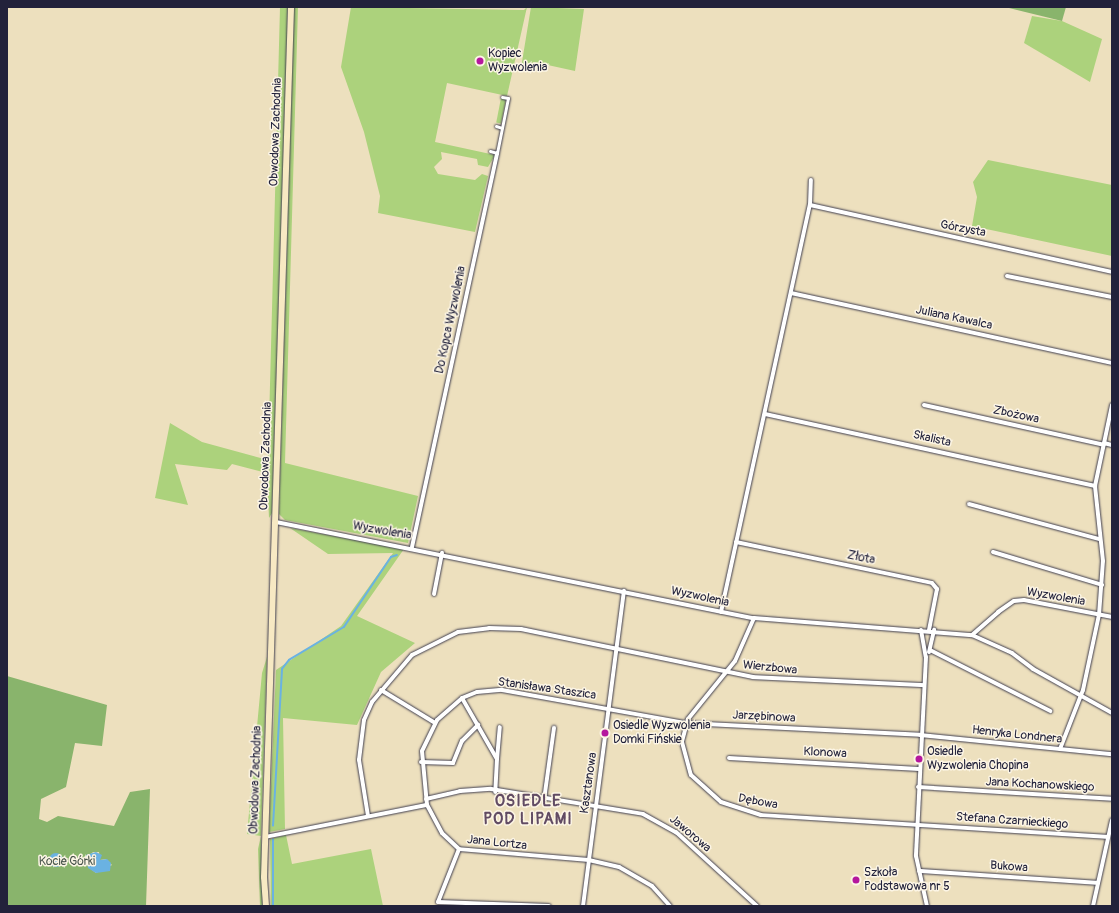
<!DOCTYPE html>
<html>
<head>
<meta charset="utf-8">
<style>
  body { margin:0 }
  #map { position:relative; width:1119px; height:913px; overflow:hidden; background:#ede0be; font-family:Pangolin,sans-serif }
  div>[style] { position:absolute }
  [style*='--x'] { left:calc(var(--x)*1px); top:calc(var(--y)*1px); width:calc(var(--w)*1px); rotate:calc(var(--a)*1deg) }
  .green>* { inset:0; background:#acd27c; transform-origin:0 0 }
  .forest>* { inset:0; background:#89b46c }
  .water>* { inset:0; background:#6ab2e2 }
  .round { border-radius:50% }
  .stream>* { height:1.5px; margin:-0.75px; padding:0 0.75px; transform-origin:0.75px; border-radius:0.75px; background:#6ab2e2 }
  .roads { filter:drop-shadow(0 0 1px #403e4f) drop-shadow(0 0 1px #403e4f) }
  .pedestrian>* { height:3px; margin:-1.5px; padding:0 1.5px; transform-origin:1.5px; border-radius:1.5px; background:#fff }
  .minor>* { height:4px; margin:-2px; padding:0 2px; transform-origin:2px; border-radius:2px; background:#fff }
  .secondary>* { height:6px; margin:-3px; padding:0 3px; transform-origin:3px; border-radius:3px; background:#f7e9c3 }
  .dots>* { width:11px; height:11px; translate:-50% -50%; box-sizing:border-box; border:2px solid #fcf5e5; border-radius:50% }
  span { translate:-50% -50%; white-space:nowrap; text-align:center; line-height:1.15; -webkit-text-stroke:3px #fcf5e5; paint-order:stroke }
  .poi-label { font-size:12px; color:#22223b }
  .left { translate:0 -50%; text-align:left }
  .street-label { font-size:12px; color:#22223b }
  .park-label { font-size:12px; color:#4b574e }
  .district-label { font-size:16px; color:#614b63; font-weight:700; letter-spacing:1px }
  .frame { position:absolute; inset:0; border:8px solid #22223b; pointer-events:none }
</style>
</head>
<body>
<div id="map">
  <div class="green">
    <i style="clip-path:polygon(280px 7px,288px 7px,272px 513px,269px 518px,267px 473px,232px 464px,227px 470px,175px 464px,188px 505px,155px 498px,170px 423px,202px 442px,268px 460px)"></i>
    <i style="clip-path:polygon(294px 7px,298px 7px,285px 463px,418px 496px,408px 543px,285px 520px,279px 514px)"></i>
    <i style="clip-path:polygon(351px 7px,524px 10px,527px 7px,507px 96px,447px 83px,435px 142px,495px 155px,488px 167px,478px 165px,477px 159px,441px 152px,442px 159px,434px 167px,438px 174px,475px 180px,482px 174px,488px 176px,475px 232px,378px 213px,380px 196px,364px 132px,341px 67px)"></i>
    <i style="clip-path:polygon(531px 7px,584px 9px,575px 71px,534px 62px,521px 68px)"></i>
    <i style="clip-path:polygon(1032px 16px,1062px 21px,1102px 39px,1090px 82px,1024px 43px)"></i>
    <i style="left:501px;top:98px;width:5px;height:25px;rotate:11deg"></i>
    <i style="clip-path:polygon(988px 160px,1112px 185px,1112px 256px,972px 226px,977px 197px,973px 182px)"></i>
    <i style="clip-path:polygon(290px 528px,404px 549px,357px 616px,415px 643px,381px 672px,357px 725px,283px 718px,285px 829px,269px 832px,276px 670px,341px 626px,393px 553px,328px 554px)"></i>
    <i style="clip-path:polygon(267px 657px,261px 835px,263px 906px,260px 906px,258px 849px,261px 836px,247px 834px,262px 673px)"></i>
    <i style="clip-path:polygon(286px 835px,292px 864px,371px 849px,383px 906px,271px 906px,270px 839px)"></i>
  </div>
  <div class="forest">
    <i style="clip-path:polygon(1005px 7px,1066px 7px,1062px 21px)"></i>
    <i style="clip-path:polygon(evenodd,7px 676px,107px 705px,102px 746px,75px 743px,66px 787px,41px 799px,39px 819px,47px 822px,58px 816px,114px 826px,130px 792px,150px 789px,146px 906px,7px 906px,7px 676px,93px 852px,99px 852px,100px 860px,106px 859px,112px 865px,96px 873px,92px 870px,85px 860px,93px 852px)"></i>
  </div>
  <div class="water">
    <i style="clip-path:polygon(96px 852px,102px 855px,100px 860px,107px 859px,111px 863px,110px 871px,96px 873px,88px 868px,86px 855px)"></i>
    <i class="round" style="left:49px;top:853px;width:14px;height:14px"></i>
  </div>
  <div class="stream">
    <i style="--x:273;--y:826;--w:157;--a:-86.7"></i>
    <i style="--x:282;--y:669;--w:11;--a:-52"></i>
    <i style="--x:289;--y:660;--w:64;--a:-31"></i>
    <i style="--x:344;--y:627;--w:84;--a:-56.1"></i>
    <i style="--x:391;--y:557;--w:6;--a:-18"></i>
    <i style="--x:273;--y:906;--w:66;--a:-90"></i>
  </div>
  <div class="roads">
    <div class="pedestrian">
      <i style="--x:496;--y:126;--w:6;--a:18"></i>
      <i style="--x:490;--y:151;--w:7;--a:16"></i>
      <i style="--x:497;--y:153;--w:56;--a:-78.7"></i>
      <i style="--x:508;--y:98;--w:6;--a:-171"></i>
    </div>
    <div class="minor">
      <i style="--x:810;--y:205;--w:309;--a:12.5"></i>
      <i style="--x:1007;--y:276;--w:107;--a:11.3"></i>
      <i style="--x:791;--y:293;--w:329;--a:12.3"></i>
      <i style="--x:924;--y:405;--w:184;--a:12.5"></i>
      <i style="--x:765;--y:414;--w:338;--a:12.3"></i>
      <i style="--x:1104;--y:443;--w:8;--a:14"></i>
      <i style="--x:969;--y:504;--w:135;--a:15.1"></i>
      <i style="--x:276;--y:522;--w:488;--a:11.4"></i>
      <i style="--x:754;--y:618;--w:219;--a:4.5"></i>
      <i style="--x:972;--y:635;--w:44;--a:24.2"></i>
      <i style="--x:1012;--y:653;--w:26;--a:37"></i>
      <i style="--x:1033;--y:669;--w:90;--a:29.1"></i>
      <i style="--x:736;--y:542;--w:200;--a:11.8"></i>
      <i style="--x:932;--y:583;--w:8;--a:50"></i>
      <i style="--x:937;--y:589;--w:42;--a:101"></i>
      <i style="--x:412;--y:547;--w:403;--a:-77.8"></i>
      <i style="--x:993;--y:552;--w:114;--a:16.8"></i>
      <i style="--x:434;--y:594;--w:42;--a:-79"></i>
      <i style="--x:721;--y:612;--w:417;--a:-77.7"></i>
      <i style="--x:810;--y:205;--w:25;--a:-88"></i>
      <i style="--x:754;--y:618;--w:47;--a:113.8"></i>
      <i style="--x:735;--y:661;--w:75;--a:129"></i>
      <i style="--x:688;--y:719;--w:24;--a:105"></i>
      <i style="--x:682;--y:742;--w:34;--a:75"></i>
      <i style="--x:691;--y:775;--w:40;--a:42"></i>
      <i style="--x:721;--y:802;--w:42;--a:18"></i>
      <i style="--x:761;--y:815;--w:347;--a:3.6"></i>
      <i style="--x:921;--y:630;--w:27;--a:80"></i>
      <i style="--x:926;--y:657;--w:199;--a:92.9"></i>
      <i style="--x:916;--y:856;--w:51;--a:77.6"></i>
      <i style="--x:972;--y:635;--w:35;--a:-41"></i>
      <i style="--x:998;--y:612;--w:19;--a:-35"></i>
      <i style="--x:1014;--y:601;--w:10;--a:-6"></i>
      <i style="--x:1024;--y:600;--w:90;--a:10.9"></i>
      <i style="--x:930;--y:650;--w:135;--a:26.9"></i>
      <i style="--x:929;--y:652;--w:23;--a:-77"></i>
      <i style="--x:381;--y:690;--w:63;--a:31.4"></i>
      <i style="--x:462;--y:698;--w:70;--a:60.2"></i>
      <i style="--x:497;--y:759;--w:33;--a:93"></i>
      <i style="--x:1060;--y:749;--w:63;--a:-68.7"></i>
      <i style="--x:1083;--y:690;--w:77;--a:-78"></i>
      <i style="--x:1099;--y:615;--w:54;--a:-85.8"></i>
      <i style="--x:1103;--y:561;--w:75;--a:-96.1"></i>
      <i style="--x:1095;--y:486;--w:83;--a:-78.1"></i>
      <i style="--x:729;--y:758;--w:190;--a:3.3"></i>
      <i style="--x:497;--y:759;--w:32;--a:-85"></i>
      <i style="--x:421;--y:762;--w:32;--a:2"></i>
      <i style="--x:453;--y:763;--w:24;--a:-68"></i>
      <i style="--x:462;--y:741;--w:23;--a:-45"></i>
      <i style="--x:918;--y:787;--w:194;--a:3.5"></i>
      <i style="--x:426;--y:799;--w:35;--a:-13"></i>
      <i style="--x:460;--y:791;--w:31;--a:-4"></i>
      <i style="--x:491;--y:789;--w:154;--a:9.3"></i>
      <i style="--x:643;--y:814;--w:38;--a:29"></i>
      <i style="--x:676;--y:832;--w:110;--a:42.4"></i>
      <i style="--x:544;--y:800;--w:73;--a:-82.1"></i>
      <i style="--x:368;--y:816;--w:57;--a:-99.1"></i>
      <i style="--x:359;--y:760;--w:40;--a:-82.9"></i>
      <i style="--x:364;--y:720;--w:20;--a:-66"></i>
      <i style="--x:372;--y:702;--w:62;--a:-49.6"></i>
      <i style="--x:412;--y:655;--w:51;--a:-26.6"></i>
      <i style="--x:458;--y:632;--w:31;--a:-7"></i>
      <i style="--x:489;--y:628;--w:32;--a:2"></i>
      <i style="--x:521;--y:629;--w:237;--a:11.7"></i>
      <i style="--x:753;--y:677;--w:171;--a:2.7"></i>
      <i style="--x:265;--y:837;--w:165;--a:-11.2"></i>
      <i style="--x:459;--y:849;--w:57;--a:111.6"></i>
      <i style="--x:438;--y:902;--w:111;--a:2.1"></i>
      <i style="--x:919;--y:871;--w:179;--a:3.8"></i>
      <i style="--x:583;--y:906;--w:318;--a:-82.6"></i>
      <i style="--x:670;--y:906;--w:27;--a:-132"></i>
      <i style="--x:652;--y:886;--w:38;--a:-150"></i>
      <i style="--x:619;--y:867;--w:31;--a:-167"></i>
      <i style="--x:589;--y:860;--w:130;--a:-175.2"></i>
      <i style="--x:459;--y:849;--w:23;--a:-137"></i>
      <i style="--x:442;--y:833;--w:32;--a:-118"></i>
      <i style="--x:427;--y:805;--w:54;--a:-95.3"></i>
      <i style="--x:422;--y:751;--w:34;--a:-64"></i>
      <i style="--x:437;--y:720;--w:33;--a:-41"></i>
      <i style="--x:462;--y:698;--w:16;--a:-22"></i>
      <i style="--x:477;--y:692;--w:25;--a:-5"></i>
      <i style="--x:502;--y:690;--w:187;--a:10.2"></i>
      <i style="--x:686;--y:723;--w:234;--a:2.9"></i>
      <i style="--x:920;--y:735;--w:193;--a:5.7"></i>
      <i style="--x:1093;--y:906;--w:88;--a:-77.5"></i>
    </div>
    <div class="secondary">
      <i style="--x:266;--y:906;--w:29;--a:-94"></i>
      <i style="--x:264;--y:877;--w:870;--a:-88.22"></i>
    </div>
  </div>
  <div class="dots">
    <i style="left:480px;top:61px;background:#b5179e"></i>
    <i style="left:605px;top:733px;background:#b5179e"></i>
    <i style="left:919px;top:759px;background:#b5179e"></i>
    <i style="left:856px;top:880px;background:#b5179e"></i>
  </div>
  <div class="poi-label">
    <span class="left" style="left:488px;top:61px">Kopiec<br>Wyzwolenia</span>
    <span class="left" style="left:613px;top:733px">Osiedle Wyzwolenia<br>Domki Fińskie</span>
    <span class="left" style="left:927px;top:759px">Osiedle<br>Wyzwolenia Chopina</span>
    <span class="left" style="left:864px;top:880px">Szkoła<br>Podstawowa nr 5</span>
  </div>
  <div class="street-label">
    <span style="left:276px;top:132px;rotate:-88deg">Obwodowa Zachodnia</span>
    <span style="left:963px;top:229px;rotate:11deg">Górzysta</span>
    <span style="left:954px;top:318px;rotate:12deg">Juliana Kawalca</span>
    <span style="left:451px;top:320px;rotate:-78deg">Do Kopca Wyzwolenia</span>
    <span style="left:1016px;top:415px;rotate:12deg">Zbożowa</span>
    <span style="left:932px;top:439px;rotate:13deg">Skalista</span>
    <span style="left:266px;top:456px;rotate:-88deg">Obwodowa Zachodnia</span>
    <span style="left:382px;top:531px;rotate:10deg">Wyzwolenia</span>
    <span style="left:861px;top:558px;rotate:12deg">Złota</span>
    <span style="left:700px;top:597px;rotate:12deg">Wyzwolenia</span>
    <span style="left:1056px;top:597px;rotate:10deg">Wyzwolenia</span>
    <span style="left:770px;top:668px;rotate:6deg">Wierzbowa</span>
    <span style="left:547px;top:689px;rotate:8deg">Stanisława Staszica</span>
    <span style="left:764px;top:717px;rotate:3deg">Jarzębinowa</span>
    <span style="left:1017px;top:735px;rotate:6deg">Henryka Londnera</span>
    <span style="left:825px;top:753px;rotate:3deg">Klonowa</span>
    <span style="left:256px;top:780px;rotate:-88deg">Obwodowa Zachodnia</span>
    <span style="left:589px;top:783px;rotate:-82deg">Kasztanowa</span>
    <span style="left:1040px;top:785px;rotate:3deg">Jana Kochanowskiego</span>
    <span style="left:758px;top:802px;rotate:10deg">Dębowa</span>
    <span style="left:1012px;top:821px;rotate:4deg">Stefana Czarnieckiego</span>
    <span style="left:690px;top:834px;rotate:40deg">Jaworowa</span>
    <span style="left:497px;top:843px;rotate:6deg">Jana Lortza</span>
    <span style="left:1009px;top:867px;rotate:4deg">Bukowa</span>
  </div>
  <div class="park-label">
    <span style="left:67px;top:862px">Kocie Górki</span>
  </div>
  <div class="district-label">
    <span style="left:528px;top:810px">OSIEDLE<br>POD LIPAMI</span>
  </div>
  <div class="frame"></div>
</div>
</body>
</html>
